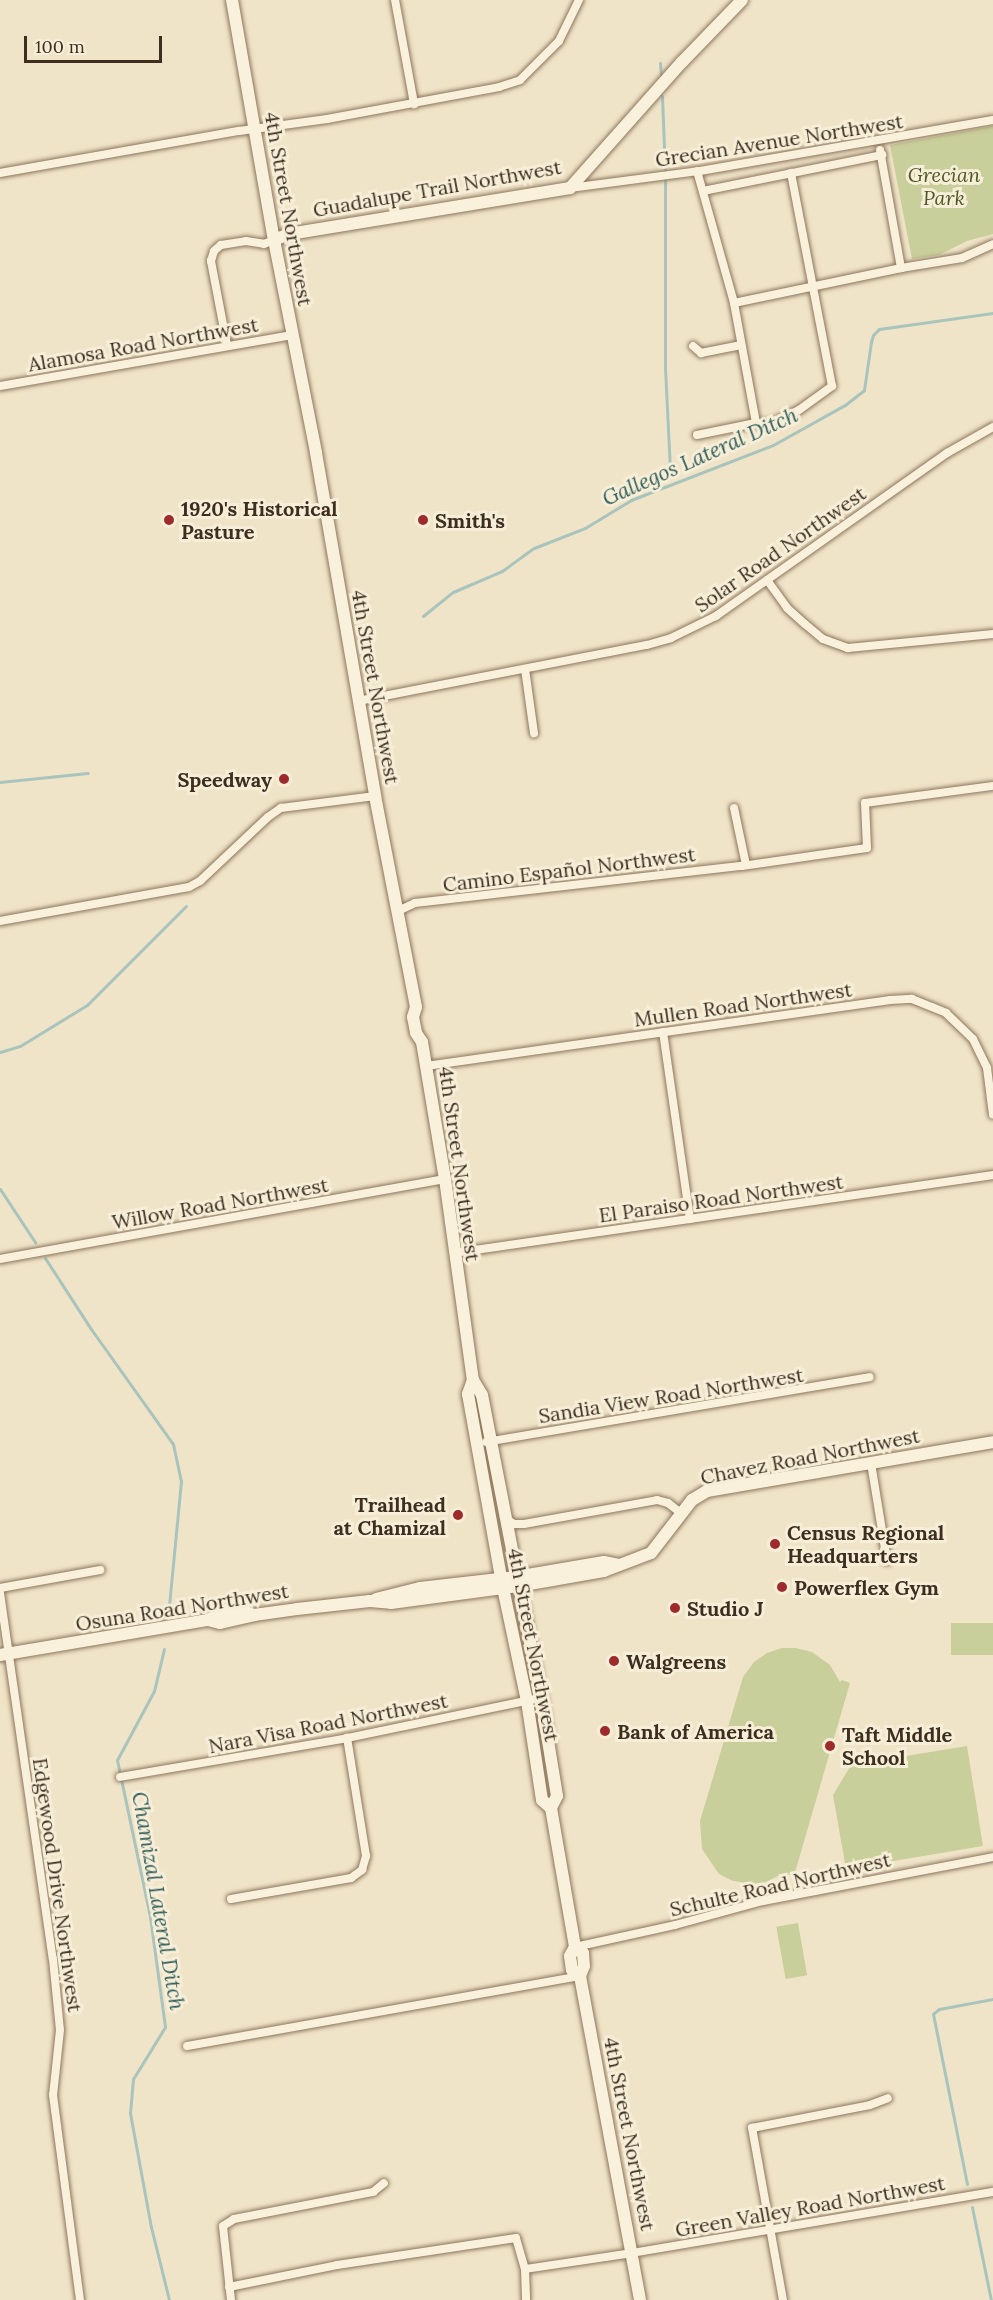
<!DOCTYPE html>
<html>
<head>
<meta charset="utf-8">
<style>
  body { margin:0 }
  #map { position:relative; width:993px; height:2300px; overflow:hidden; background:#f0e4c8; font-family:Lora,serif }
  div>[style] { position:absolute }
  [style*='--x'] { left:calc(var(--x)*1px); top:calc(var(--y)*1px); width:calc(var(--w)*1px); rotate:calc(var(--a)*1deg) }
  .green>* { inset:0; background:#c9cf9b; transform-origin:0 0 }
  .stream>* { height:3px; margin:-1.5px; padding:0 1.5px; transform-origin:1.5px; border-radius:1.5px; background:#a9c4bc }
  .roads { filter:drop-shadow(0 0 2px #8d765c) drop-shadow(0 0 2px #8d765c) }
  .street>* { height:8px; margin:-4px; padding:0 4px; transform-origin:4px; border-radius:4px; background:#faf1dc }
  .secondary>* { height:12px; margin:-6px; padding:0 6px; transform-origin:6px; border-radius:6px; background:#faf1dc }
  .dots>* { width:16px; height:16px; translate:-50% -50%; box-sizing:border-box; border:3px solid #f7eed8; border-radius:50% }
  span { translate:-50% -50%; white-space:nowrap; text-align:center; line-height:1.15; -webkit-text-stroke:6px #f7eed8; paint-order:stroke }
  .street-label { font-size:20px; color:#3d2e20 }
  .park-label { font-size:20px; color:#4d5a26; font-style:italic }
  .poi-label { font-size:20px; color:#3d2e20; font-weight:700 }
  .left { translate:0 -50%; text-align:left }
  .right { translate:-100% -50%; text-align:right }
  .water-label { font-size:21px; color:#2f5d5a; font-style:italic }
  .scale { position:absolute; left:24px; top:36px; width:138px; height:27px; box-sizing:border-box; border:3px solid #3d2e20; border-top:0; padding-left:8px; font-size:18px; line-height:21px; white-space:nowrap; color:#3d2e20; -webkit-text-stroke:4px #f7eed8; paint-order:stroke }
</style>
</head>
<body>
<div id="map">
  <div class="green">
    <i style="clip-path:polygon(993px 126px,993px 234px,967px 241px,939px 255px,912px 259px,890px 145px)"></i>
    <i style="left:993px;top:1623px;width:32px;height:42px;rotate:90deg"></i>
    <i style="clip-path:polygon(782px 1648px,796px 1648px,812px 1652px,830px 1665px,840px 1682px,842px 1680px,850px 1683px,794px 1876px,784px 1873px,766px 1882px,753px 1884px,733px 1881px,719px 1874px,702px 1849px,700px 1821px,743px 1677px,754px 1662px,767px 1653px)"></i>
    <i style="clip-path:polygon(967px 1746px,983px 1846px,846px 1869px,833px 1795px,851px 1765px)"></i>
    <i style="left:798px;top:1923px;width:53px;height:22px;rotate:80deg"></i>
  </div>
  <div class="stream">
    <i style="--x:660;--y:63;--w:11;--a:85"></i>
    <i style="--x:662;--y:96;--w:79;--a:87.8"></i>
    <i style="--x:665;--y:175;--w:193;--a:90"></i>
    <i style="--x:665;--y:368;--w:103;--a:87.2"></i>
    <i style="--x:423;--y:616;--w:38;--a:-39"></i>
    <i style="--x:453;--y:592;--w:53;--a:-23.2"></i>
    <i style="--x:502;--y:571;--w:39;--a:-36"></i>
    <i style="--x:534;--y:548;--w:55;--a:-21.4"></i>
    <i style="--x:585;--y:528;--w:54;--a:-31.3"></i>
    <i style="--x:631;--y:500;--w:152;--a:-21.2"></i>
    <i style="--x:773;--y:445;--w:82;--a:-29.1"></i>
    <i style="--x:845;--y:405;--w:24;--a:-38"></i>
    <i style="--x:864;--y:390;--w:49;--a:-81.7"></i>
    <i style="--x:871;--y:342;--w:7;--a:-74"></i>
    <i style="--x:873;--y:335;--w:8;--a:-45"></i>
    <i style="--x:879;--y:329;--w:115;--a:-8"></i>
    <i style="--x:0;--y:782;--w:88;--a:-5.8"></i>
    <i style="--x:0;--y:1052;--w:21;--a:-17"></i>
    <i style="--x:20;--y:1046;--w:79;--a:-31.5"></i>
    <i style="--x:87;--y:1005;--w:140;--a:-45"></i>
    <i style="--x:0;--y:1189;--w:64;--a:56.6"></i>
    <i style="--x:45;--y:1258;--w:85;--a:57.1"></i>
    <i style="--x:91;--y:1329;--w:141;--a:54.5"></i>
    <i style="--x:173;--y:1444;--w:38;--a:78"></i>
    <i style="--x:181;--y:1481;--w:125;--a:95.5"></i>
    <i style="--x:164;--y:1649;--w:43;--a:103.4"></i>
    <i style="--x:154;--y:1691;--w:78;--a:118.2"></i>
    <i style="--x:117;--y:1760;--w:160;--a:78.1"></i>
    <i style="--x:150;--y:1917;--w:111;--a:82.2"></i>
    <i style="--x:165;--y:2027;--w:61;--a:121.6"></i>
    <i style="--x:133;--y:2079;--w:34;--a:95"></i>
    <i style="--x:130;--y:2113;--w:116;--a:79.6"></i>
    <i style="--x:151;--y:2227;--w:75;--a:76.1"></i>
    <i style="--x:967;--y:2184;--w:173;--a:-101.3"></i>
    <i style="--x:933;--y:2014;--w:8;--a:-40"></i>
    <i style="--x:939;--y:2009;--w:55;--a:-10.5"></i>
    <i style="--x:972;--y:2207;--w:95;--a:78.5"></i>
  </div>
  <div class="roads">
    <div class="street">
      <i style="--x:395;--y:0;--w:106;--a:79.6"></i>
      <i style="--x:880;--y:150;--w:120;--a:79.9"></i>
      <i style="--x:697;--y:171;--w:137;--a:74.3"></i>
      <i style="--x:734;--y:303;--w:122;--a:79.6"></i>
      <i style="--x:0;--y:173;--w:243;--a:-10"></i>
      <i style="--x:239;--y:131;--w:89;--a:-7.8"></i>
      <i style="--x:327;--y:119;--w:175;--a:-10.5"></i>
      <i style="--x:499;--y:87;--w:22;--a:-18"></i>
      <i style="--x:520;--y:80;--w:55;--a:-45"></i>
      <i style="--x:559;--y:41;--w:46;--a:-64"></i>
      <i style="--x:570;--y:188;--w:131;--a:-7.5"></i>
      <i style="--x:700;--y:171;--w:297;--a:-9.9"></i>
      <i style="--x:703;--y:191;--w:183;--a:-11.4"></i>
      <i style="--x:734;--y:303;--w:171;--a:-11.8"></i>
      <i style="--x:901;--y:268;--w:62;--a:-9.3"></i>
      <i style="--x:962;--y:258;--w:34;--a:-24"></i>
      <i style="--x:227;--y:345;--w:86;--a:-100.8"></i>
      <i style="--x:211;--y:261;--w:10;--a:-73"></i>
      <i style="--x:214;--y:251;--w:9;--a:-41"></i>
      <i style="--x:221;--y:245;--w:25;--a:-9"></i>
      <i style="--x:246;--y:241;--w:18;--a:9"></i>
      <i style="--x:264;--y:244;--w:11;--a:-22"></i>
      <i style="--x:693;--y:346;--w:11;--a:41"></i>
      <i style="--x:701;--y:353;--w:41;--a:-11.3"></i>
      <i style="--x:0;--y:386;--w:297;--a:-9.9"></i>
      <i style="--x:697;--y:435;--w:60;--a:-11.5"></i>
      <i style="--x:756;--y:423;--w:14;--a:4"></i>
      <i style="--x:770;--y:424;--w:32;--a:-26"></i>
      <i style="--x:799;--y:410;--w:41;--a:-36"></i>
      <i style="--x:832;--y:386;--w:217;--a:-100.9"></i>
      <i style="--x:767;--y:580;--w:34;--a:54"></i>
      <i style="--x:787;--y:608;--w:24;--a:42"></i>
      <i style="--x:805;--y:624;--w:23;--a:40"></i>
      <i style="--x:823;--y:639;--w:27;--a:20"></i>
      <i style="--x:848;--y:648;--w:146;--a:-5.5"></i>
      <i style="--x:525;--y:669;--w:65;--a:82"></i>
      <i style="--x:358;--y:701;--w:294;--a:-11"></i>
      <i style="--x:647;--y:645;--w:25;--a:-16"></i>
      <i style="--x:671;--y:638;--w:50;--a:-26.1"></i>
      <i style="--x:716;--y:616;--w:283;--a:-35.2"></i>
      <i style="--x:947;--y:453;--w:53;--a:-29.5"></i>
      <i style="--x:734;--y:808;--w:58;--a:78.1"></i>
      <i style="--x:398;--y:911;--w:19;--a:-25"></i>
      <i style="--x:415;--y:903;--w:329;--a:-6.5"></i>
      <i style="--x:742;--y:866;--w:126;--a:-8.2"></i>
      <i style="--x:867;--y:848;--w:45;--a:-92.5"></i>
      <i style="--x:865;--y:803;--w:129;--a:-7.6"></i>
      <i style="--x:0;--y:921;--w:192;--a:-10.2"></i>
      <i style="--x:189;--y:887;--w:13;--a:-29"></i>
      <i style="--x:200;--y:881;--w:93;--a:-43.3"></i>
      <i style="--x:268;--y:817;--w:16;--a:-35"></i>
      <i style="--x:281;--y:808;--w:95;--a:-7.3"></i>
      <i style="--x:663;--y:1032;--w:189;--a:81.8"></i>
      <i style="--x:426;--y:1066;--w:469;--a:-8.1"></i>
      <i style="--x:890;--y:1000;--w:22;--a:-3"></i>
      <i style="--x:912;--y:999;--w:37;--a:22"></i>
      <i style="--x:946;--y:1013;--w:37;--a:44"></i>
      <i style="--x:973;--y:1039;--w:32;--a:64"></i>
      <i style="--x:987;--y:1068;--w:47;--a:82.7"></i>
      <i style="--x:454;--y:1253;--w:545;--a:-8.23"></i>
      <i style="--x:0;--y:1259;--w:452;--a:-10.2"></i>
      <i style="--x:486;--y:1442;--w:389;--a:-9.6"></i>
      <i style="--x:871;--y:1463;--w:99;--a:80.7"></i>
      <i style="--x:505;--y:1518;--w:11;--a:34"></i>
      <i style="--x:514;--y:1524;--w:10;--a:0"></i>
      <i style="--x:524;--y:1524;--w:135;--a:-10.2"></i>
      <i style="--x:657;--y:1500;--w:11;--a:15"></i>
      <i style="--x:668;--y:1503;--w:16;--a:38"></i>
      <i style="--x:0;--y:1588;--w:102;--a:-10.2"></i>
      <i style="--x:0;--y:1593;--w:370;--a:81.8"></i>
      <i style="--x:53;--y:1959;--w:71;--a:84.4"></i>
      <i style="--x:60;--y:2030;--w:65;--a:96.1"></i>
      <i style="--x:53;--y:2095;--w:207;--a:82.5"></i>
      <i style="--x:120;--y:1777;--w:230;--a:-9.7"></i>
      <i style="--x:347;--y:1738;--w:198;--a:-11.7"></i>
      <i style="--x:231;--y:1899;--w:122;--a:-9.9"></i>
      <i style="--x:351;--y:1878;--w:14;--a:-36"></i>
      <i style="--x:362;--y:1870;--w:15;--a:-74"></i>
      <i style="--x:366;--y:1856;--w:120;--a:-99.1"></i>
      <i style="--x:575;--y:1947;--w:102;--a:-12.4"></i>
      <i style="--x:675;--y:1925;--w:91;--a:-15.3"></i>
      <i style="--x:763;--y:1901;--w:234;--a:-10.8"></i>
      <i style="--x:187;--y:2046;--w:399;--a:-10.1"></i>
      <i style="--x:525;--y:2269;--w:108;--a:-8.5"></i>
      <i style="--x:632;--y:2253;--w:366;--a:-9.6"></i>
      <i style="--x:229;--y:2287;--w:110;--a:-11.5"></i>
      <i style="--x:337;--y:2265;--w:181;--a:-8.6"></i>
      <i style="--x:516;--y:2238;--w:32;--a:74"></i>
      <i style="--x:525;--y:2269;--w:31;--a:88"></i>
      <i style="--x:231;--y:2300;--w:74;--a:-96.2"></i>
      <i style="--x:223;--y:2226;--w:13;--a:-32"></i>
      <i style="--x:234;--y:2219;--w:142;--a:-11"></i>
      <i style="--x:373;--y:2192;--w:14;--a:-39"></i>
      <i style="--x:783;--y:2300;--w:175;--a:-100.2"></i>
      <i style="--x:752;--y:2128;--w:120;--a:-11"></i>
      <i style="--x:870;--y:2105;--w:19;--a:-21"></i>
    </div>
    <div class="secondary">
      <i style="--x:232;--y:0;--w:244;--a:80.1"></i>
      <i style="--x:274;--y:240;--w:217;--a:78.8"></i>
      <i style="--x:316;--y:453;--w:348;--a:80.2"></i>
      <i style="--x:375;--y:796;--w:215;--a:79"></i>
      <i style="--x:416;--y:1007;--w:10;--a:107"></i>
      <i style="--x:413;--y:1017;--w:16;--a:79"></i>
      <i style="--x:416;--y:1033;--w:11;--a:56"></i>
      <i style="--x:422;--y:1042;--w:139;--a:80.5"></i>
      <i style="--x:445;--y:1179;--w:203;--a:82.1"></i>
      <i style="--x:473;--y:1380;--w:17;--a:59"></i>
      <i style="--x:482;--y:1395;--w:309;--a:79"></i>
      <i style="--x:541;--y:1698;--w:99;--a:80.7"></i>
      <i style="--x:557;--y:1796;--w:13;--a:117"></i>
      <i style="--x:551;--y:1808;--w:141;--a:80.2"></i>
      <i style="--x:575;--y:1947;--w:10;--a:119"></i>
      <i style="--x:570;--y:1956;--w:14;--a:82"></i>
      <i style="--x:572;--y:1970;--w:10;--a:37"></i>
      <i style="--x:274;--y:240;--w:16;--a:-22"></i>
      <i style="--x:289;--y:234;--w:285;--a:-9.3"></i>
      <i style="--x:570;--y:188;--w:169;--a:-48.4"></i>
      <i style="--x:682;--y:62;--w:86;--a:-45.9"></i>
      <i style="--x:473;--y:1380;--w:15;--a:110"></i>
      <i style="--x:468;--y:1394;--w:197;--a:79.8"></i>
      <i style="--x:503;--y:1588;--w:116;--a:78"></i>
      <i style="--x:527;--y:1701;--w:100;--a:81.4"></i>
      <i style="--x:542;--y:1800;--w:12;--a:42"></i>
      <i style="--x:376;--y:1599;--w:45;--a:-14"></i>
      <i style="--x:420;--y:1588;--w:97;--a:-6.5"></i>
      <i style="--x:516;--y:1577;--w:89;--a:-9.7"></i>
      <i style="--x:604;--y:1562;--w:15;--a:11"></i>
      <i style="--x:208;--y:1620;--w:15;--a:-28"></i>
      <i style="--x:221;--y:1613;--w:19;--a:-9"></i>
      <i style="--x:240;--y:1610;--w:15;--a:20"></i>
      <i style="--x:0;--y:1655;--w:211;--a:-9.6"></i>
      <i style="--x:208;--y:1620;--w:12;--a:14"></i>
      <i style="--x:220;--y:1623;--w:35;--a:-13"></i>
      <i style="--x:254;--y:1615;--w:43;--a:-7.9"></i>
      <i style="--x:297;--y:1609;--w:73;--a:-6.3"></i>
      <i style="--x:370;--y:1601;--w:21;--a:5"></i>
      <i style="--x:391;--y:1603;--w:128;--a:-7.6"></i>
      <i style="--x:518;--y:1586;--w:87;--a:-9.9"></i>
      <i style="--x:604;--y:1571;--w:50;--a:-21"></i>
      <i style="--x:651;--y:1553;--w:67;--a:-52.3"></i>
      <i style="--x:692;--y:1500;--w:17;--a:-31"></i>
      <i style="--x:707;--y:1491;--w:290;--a:-9.7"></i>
      <i style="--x:575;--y:1947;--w:10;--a:37"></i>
      <i style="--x:583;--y:1953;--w:13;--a:86"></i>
      <i style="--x:584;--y:1966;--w:11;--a:112"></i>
      <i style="--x:580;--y:1976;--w:330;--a:79.5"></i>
    </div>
  </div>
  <div class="dots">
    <i style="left:169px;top:520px;background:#9e2a2b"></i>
    <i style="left:423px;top:520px;background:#9e2a2b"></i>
    <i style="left:284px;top:779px;background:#9e2a2b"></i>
    <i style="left:458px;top:1515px;background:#9e2a2b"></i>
    <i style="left:775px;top:1544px;background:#9e2a2b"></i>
    <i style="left:782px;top:1587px;background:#9e2a2b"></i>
    <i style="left:675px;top:1608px;background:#9e2a2b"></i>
    <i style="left:614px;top:1661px;background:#9e2a2b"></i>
    <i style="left:605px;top:1731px;background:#9e2a2b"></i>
    <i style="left:830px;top:1746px;background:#9e2a2b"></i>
  </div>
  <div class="street-label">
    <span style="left:779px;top:140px;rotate:-9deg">Grecian Avenue Northwest</span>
    <span style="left:437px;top:188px;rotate:-10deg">Guadalupe Trail Northwest</span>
    <span style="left:289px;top:209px;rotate:80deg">4th Street Northwest</span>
    <span style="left:143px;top:344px;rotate:-10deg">Alamosa Road Northwest</span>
    <span style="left:780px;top:549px;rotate:-35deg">Solar Road Northwest</span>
    <span style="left:376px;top:687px;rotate:80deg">4th Street Northwest</span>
    <span style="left:569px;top:869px;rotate:-7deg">Camino Español Northwest</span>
    <span style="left:743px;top:1004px;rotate:-8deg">Mullen Road Northwest</span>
    <span style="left:460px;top:1164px;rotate:82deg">4th Street Northwest</span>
    <span style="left:721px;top:1198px;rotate:-8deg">El Paraiso Road Northwest</span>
    <span style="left:220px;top:1203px;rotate:-10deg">Willow Road Northwest</span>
    <span style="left:671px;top:1395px;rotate:-9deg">Sandia View Road Northwest</span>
    <span style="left:810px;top:1456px;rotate:-11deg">Chavez Road Northwest</span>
    <span style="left:182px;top:1607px;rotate:-9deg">Osuna Road Northwest</span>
    <span style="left:534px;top:1645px;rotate:79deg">4th Street Northwest</span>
    <span style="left:328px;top:1723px;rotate:-11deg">Nara Visa Road Northwest</span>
    <span style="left:780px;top:1884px;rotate:-13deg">Schulte Road Northwest</span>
    <span style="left:58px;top:1885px;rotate:82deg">Edgewood Drive Northwest</span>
    <span style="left:630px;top:2134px;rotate:79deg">4th Street Northwest</span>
    <span style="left:810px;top:2206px;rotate:-10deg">Green Valley Road Northwest</span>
  </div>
  <div class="park-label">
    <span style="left:944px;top:186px">Grecian<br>Park</span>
  </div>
  <div class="poi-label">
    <span class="left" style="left:181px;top:520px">1920's Historical<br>Pasture</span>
    <span class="left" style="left:435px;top:520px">Smith's</span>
    <span class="right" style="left:272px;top:779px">Speedway</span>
    <span class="right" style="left:446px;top:1516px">Trailhead<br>at Chamizal</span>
    <span class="left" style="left:787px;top:1544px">Census Regional<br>Headquarters</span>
    <span class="left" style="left:794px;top:1587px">Powerflex Gym</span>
    <span class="left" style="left:687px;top:1608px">Studio J</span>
    <span class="left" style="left:626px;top:1661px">Walgreens</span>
    <span class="left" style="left:617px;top:1731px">Bank of America</span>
    <span class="left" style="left:842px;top:1746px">Taft Middle<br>School</span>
  </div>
  <div class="water-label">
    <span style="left:700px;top:457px;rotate:-24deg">Gallegos Lateral Ditch</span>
    <span style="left:158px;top:1901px;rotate:80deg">Chamizal Lateral Ditch</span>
  </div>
  <div class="scale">100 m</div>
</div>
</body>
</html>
